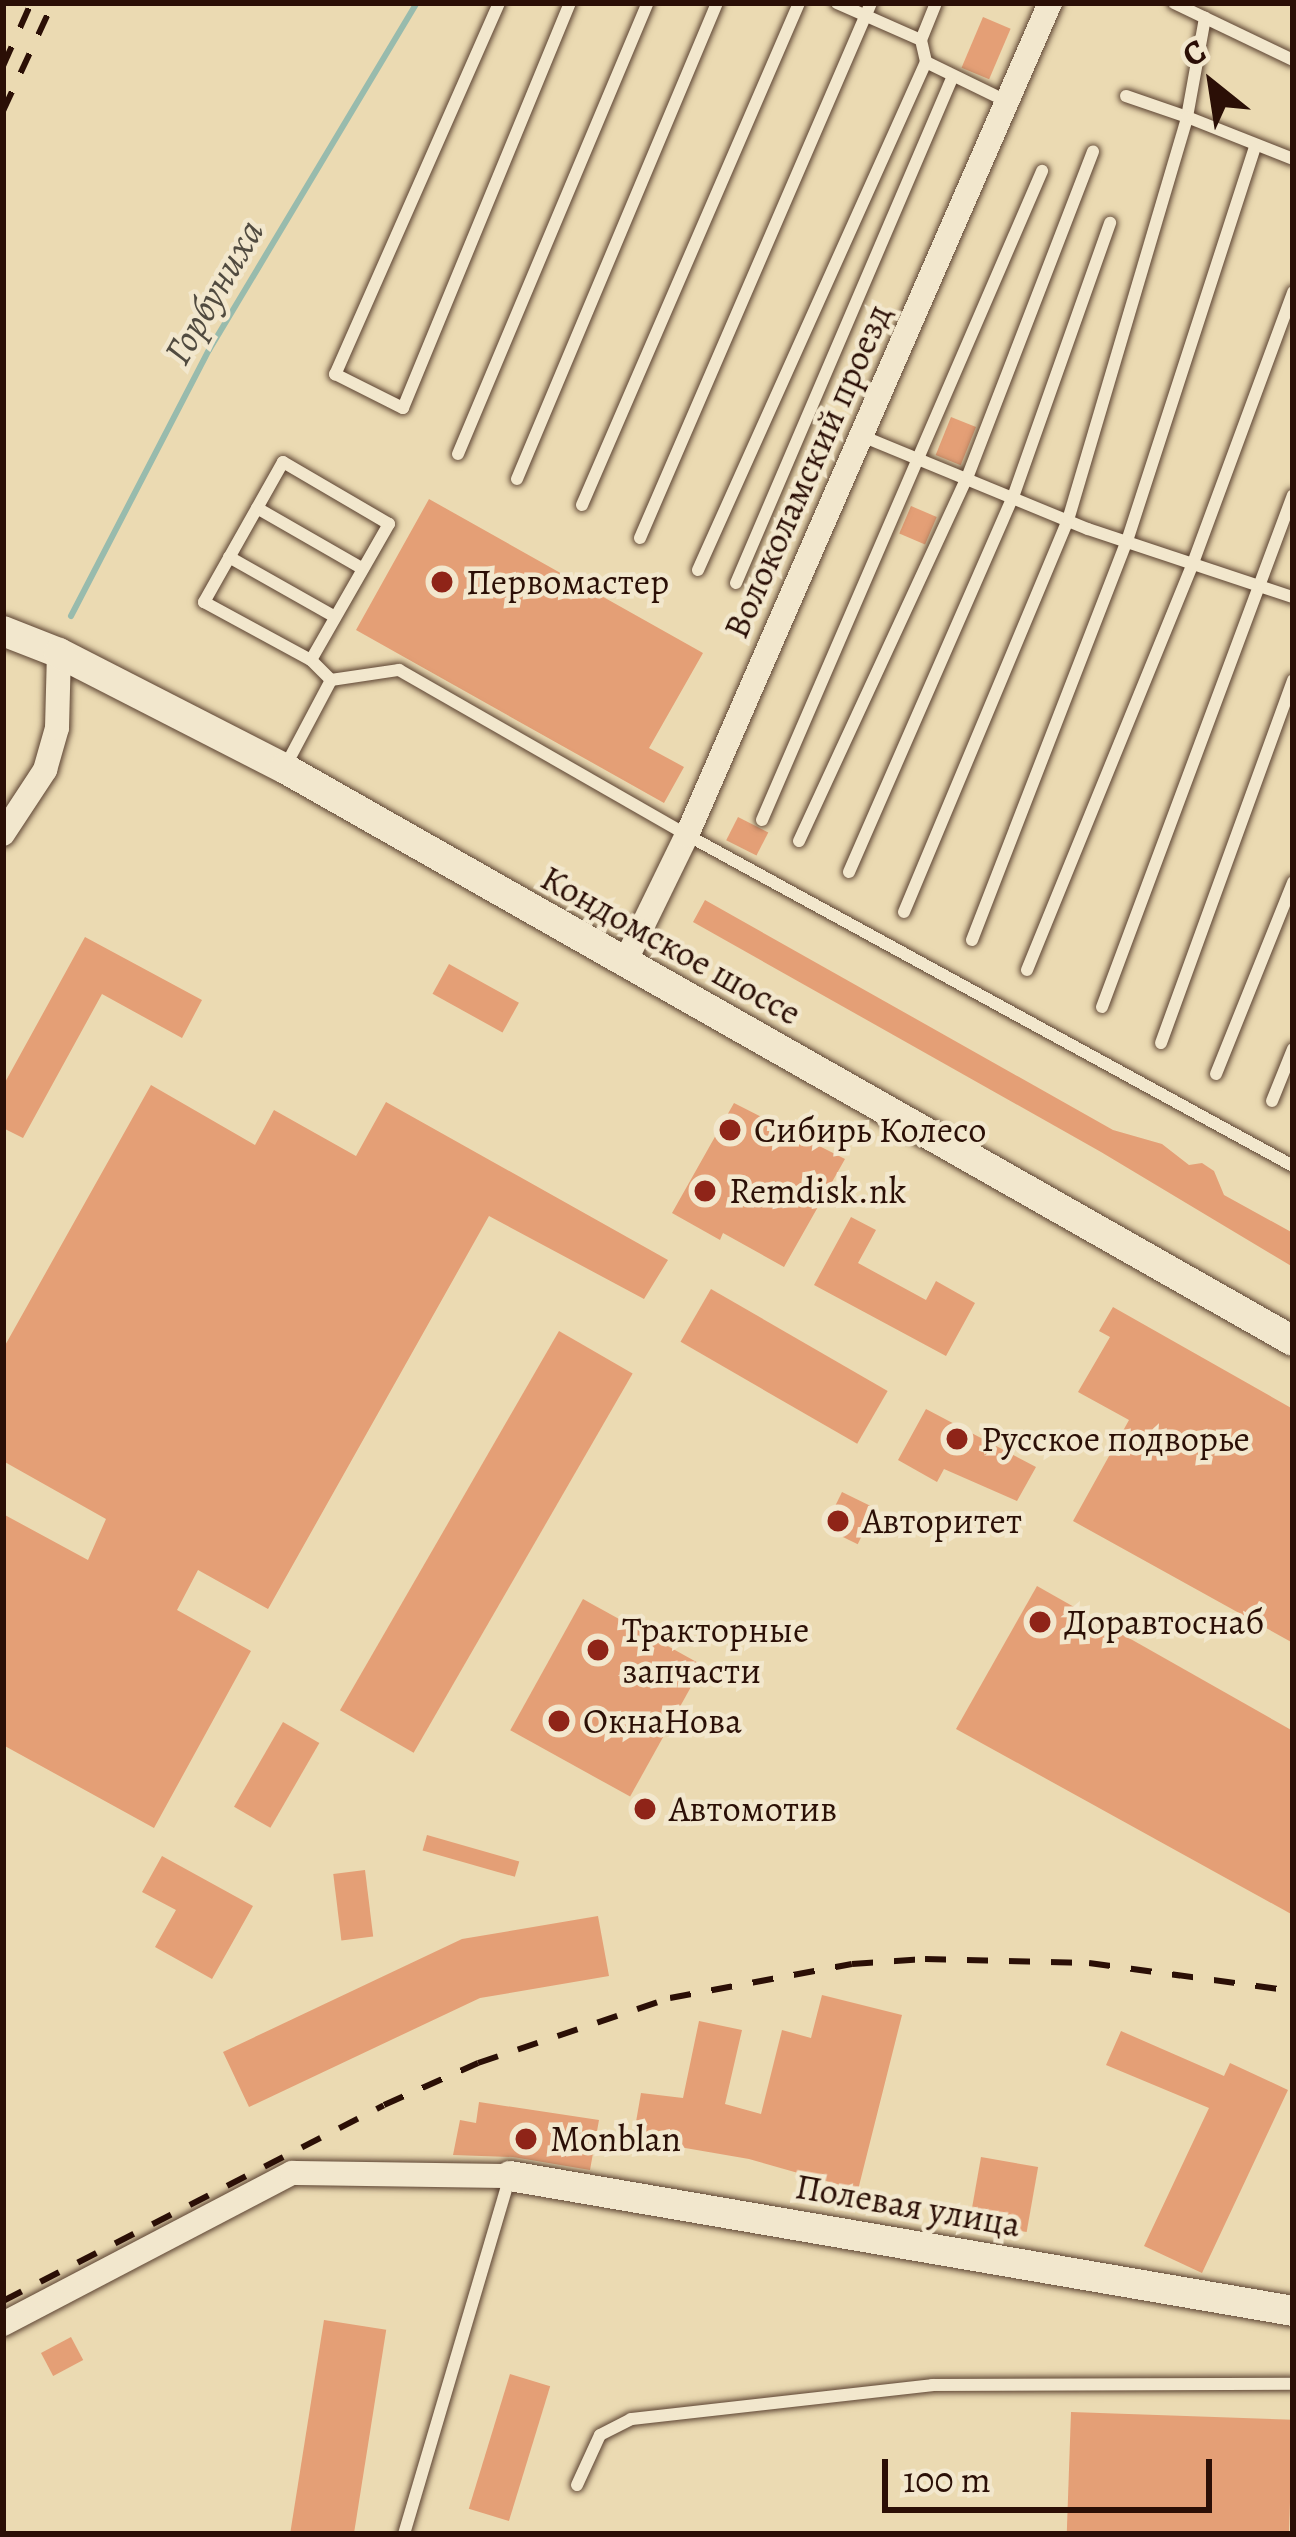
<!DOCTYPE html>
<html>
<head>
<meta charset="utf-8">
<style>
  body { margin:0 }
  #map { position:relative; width:1296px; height:2537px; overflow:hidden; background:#ebdab2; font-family:Alegreya,serif }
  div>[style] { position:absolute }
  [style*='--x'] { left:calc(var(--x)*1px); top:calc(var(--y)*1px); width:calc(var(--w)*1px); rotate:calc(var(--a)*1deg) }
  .stream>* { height:6px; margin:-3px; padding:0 3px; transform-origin:3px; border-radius:3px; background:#98bbad }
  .building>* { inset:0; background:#e49f76; transform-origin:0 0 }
  .roads { filter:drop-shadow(0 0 3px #5b4231) drop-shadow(0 0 3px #5b4231) }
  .service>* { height:12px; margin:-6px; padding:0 6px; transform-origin:6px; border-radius:6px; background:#f2e7cd }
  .minor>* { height:24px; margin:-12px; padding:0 12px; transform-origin:12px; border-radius:12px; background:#f2e7cd }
  .tertiary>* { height:30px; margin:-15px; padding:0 15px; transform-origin:15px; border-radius:15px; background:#f2e7cd }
  .rail>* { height:6px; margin-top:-3px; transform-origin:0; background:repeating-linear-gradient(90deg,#2b0f06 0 21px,transparent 0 42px) }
  .dots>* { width:33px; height:33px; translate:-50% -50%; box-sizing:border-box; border:6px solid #f2e7cd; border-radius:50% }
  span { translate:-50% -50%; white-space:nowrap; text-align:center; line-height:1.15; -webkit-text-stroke:9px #f2e7cd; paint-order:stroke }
  .street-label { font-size:36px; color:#2b0f06 }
  .poi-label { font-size:36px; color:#2b0f06 }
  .left { translate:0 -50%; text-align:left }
  .water-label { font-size:39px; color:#514b40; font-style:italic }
  .frame { position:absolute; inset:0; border:6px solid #2b0f06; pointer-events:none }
  .north { position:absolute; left:1152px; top:24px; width:120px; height:120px; -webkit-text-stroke:9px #f2e7cd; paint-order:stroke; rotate:330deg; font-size:33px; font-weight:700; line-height:48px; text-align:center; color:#2b0f06 }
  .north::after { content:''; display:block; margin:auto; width:42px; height:54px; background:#2b0f06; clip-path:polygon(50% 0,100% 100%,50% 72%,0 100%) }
  .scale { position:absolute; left:882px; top:2459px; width:330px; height:54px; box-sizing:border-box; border:6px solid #2b0f06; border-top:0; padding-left:15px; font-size:36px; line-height:42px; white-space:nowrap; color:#2b0f06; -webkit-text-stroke:9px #f2e7cd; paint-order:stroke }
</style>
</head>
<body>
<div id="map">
  <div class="stream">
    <i style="--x:71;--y:616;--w:300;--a:-62.6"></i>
    <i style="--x:209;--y:350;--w:405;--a:-59.1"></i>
  </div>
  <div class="building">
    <i style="left:983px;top:17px;width:30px;height:55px;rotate:23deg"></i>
    <i style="left:951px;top:417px;width:27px;height:41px;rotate:22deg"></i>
    <i style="clip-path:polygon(429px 499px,703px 653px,649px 748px,684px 767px,664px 803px,356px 630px)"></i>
    <i style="left:911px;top:506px;width:28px;height:30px;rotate:23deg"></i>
    <i style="left:738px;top:817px;width:34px;height:26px;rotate:27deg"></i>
    <i style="clip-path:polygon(705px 900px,1113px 1130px,1162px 1144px,1189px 1165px,1202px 1163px,1214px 1171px,1224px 1195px,1293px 1233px,1293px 1267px,1101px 1152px,693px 922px)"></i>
    <i style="clip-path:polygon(85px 937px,202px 1000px,182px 1038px,102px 994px,23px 1138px,3px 1128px,3px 1086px)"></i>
    <i style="left:449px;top:964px;width:80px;height:34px;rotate:29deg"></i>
    <i style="clip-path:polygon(151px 1085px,255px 1145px,274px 1110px,356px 1156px,386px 1102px,668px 1260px,644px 1299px,489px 1216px,268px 1609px,198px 1570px,177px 1610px,251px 1651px,154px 1828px,3px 1745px,3px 1514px,88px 1560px,106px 1519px,3px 1461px,3px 1349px)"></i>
    <i style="clip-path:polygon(734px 1103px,845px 1159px,784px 1267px,723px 1233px,720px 1240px,672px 1213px)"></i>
    <i style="clip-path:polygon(851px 1217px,876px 1230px,858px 1263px,926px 1300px,936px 1281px,975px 1303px,946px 1356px,814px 1285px)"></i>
    <i style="left:711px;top:1289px;width:204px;height:61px;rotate:30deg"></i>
    <i style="clip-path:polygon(1113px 1307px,1293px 1409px,1293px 1643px,1073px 1521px,1129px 1420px,1078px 1392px,1110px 1337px,1099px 1331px)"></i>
    <i style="left:559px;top:1331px;width:85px;height:438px;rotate:30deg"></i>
    <i style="clip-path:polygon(926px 1409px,1036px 1467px,1017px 1501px,944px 1469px,937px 1482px,898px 1460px)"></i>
    <i style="left:842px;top:1492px;width:37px;height:40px;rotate:26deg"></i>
    <i style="clip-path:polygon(1037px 1586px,1293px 1731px,1293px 1915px,956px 1729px)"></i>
    <i style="left:583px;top:1599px;width:137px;height:150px;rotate:29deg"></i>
    <i style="left:283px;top:1722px;width:42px;height:98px;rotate:30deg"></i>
    <i style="left:427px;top:1835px;width:96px;height:16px;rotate:16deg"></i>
    <i style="clip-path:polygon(162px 1856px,253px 1906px,212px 1979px,155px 1947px,176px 1910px,142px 1892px)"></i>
    <i style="left:365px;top:1870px;width:67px;height:32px;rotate:83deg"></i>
    <i style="clip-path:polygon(598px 1916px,609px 1976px,480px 1998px,249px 2107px,223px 2052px,462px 1939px)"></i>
    <i style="clip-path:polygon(822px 1995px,902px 2015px,858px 2190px,749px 2159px,633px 2139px,641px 2093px,683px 2098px,699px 2021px,742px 2030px,725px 2104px,761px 2114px,782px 2030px,811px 2038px)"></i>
    <i style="clip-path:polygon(1121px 2031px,1224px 2076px,1230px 2063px,1288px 2090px,1202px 2273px,1144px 2246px,1209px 2108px,1106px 2065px)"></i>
    <i style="clip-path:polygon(479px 2102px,599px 2120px,590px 2170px,513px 2157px,453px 2155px,460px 2120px,476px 2123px)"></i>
    <i style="left:981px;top:2157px;width:58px;height:66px;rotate:10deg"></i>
    <i style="left:324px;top:2320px;width:63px;height:217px;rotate:9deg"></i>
    <i style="left:71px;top:2337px;width:26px;height:34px;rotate:62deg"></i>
    <i style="left:510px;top:2374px;width:42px;height:141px;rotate:17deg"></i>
    <i style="left:1071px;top:2412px;width:222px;height:122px;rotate:2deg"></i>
  </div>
  <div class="roads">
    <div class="service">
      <i style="--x:499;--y:3;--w:406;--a:113.8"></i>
      <i style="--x:335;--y:374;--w:76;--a:26.6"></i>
      <i style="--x:403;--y:408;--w:438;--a:-67.6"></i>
      <i style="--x:837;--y:3;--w:92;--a:23.8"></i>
      <i style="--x:921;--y:40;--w:23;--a:77"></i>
      <i style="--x:926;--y:62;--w:89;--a:26"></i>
      <i style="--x:1174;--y:3;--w:132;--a:25.6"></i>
      <i style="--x:921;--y:40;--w:40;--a:-68"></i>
      <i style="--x:1126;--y:96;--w:65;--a:19"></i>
      <i style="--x:1187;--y:117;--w:101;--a:-79.7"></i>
      <i style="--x:862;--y:436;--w:244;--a:22.4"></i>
      <i style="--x:1088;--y:529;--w:216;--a:18.4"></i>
      <i style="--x:458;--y:454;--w:489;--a:-67.2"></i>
      <i style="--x:517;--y:479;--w:516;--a:-67.21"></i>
      <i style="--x:582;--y:505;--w:547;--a:-66.62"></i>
      <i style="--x:257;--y:508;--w:122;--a:29.9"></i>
      <i style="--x:640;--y:538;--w:583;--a:-66.65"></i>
      <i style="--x:229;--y:557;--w:122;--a:29.5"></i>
      <i style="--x:698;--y:570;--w:557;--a:-65.83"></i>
      <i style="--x:736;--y:583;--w:551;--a:-66.83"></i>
      <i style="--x:311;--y:660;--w:157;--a:-60.2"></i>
      <i style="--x:389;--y:524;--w:123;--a:-149.7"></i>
      <i style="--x:283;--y:462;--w:161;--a:119.4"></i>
      <i style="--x:204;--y:602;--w:122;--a:28.5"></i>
      <i style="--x:311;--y:660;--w:28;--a:45"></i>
      <i style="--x:331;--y:680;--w:69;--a:-8.4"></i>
      <i style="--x:399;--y:670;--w:332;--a:29.8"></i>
      <i style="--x:687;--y:835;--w:691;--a:28.64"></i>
      <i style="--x:285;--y:767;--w:98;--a:-62.1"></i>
      <i style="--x:762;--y:820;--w:707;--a:-66.66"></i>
      <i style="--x:799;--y:841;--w:400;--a:-65.2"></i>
      <i style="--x:967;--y:478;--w:350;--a:-68.9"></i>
      <i style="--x:849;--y:872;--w:409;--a:-66.4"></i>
      <i style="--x:1013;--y:497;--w:291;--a:-70.5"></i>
      <i style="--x:904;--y:912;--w:425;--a:-67.3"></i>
      <i style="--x:1068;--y:520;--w:420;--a:-73.5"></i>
      <i style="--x:1187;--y:117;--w:114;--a:21.6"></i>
      <i style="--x:972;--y:940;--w:428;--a:-68.8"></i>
      <i style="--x:1127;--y:541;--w:413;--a:-72"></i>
      <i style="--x:1027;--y:970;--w:440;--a:-67.8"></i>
      <i style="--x:1193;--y:563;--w:289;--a:-69.7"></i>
      <i style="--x:1102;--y:1007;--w:546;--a:-69.54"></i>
      <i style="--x:1161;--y:1043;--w:386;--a:-70"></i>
      <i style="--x:1216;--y:1074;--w:207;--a:-68.1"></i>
      <i style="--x:1272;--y:1101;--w:56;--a:-68"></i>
      <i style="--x:577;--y:2485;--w:55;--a:-65.3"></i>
      <i style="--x:600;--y:2435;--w:35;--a:-27"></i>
      <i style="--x:631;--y:2419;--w:303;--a:-6.4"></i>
      <i style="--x:932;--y:2385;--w:361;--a:-0.2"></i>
      <i style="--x:404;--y:2534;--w:372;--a:-73.5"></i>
    </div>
    <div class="minor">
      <i style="--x:3;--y:834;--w:77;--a:-56.7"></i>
      <i style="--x:45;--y:770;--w:44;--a:-74.1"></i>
      <i style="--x:57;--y:728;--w:75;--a:-88.5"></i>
      <i style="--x:624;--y:964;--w:144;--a:-64"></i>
      <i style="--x:687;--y:835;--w:908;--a:-66.43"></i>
      <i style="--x:3;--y:2324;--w:326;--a:-27.6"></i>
      <i style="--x:292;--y:2173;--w:218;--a:0.8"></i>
    </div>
    <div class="tertiary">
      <i style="--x:3;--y:631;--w:60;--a:21.4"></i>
      <i style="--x:59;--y:653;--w:253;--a:27.1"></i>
      <i style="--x:284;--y:768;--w:1160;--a:29.59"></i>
      <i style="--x:510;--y:2176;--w:795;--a:9.78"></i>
    </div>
  </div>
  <div class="rail">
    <i style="--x:3;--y:66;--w:69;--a:-66"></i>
    <i style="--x:3;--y:111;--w:119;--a:-65.2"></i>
    <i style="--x:3;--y:2301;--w:428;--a:-27.2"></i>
    <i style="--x:384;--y:2105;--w:103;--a:-24.1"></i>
    <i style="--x:478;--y:2063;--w:203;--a:-18.7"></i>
    <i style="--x:670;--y:1998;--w:185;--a:-10.6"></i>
    <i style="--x:852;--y:1964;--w:73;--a:-3.9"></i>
    <i style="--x:925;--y:1959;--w:164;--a:1.4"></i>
    <i style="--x:1089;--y:1963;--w:206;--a:7.8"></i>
  </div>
  <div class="dots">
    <i style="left:442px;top:582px;background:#8f2418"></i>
    <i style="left:730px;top:1130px;background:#8f2418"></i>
    <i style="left:705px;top:1191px;background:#8f2418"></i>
    <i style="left:957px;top:1439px;background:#8f2418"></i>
    <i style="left:838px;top:1521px;background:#8f2418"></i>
    <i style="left:1040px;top:1622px;background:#8f2418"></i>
    <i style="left:598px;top:1650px;background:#8f2418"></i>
    <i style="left:559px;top:1721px;background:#8f2418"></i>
    <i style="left:645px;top:1809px;background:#8f2418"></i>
    <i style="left:526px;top:2139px;background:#8f2418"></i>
  </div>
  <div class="street-label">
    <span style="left:807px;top:471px;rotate:-66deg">Волоколамский проезд</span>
    <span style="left:671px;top:945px;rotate:29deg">Кондомское шоссе</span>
    <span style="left:908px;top:2205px;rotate:10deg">Полевая улица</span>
  </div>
  <div class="poi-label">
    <span class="left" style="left:466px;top:582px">Первомастер</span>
    <span class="left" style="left:754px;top:1130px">Сибирь Колесо</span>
    <span class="left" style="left:729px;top:1191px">Remdisk.nk</span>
    <span class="left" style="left:981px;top:1439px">Русское подворье</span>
    <span class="left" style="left:862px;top:1521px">Авторитет</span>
    <span class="left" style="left:1064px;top:1622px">Доравтоснаб</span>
    <span class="left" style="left:622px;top:1650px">Тракторные<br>запчасти</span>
    <span class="left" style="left:583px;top:1721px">ОкнаНова</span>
    <span class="left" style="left:669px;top:1809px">Автомотив</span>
    <span class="left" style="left:550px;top:2139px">Monblan</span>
  </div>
  <div class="water-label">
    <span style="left:214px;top:292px;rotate:-60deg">Горбуниха</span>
  </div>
  <div class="frame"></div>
  <div class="north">С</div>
  <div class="scale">100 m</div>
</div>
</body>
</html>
